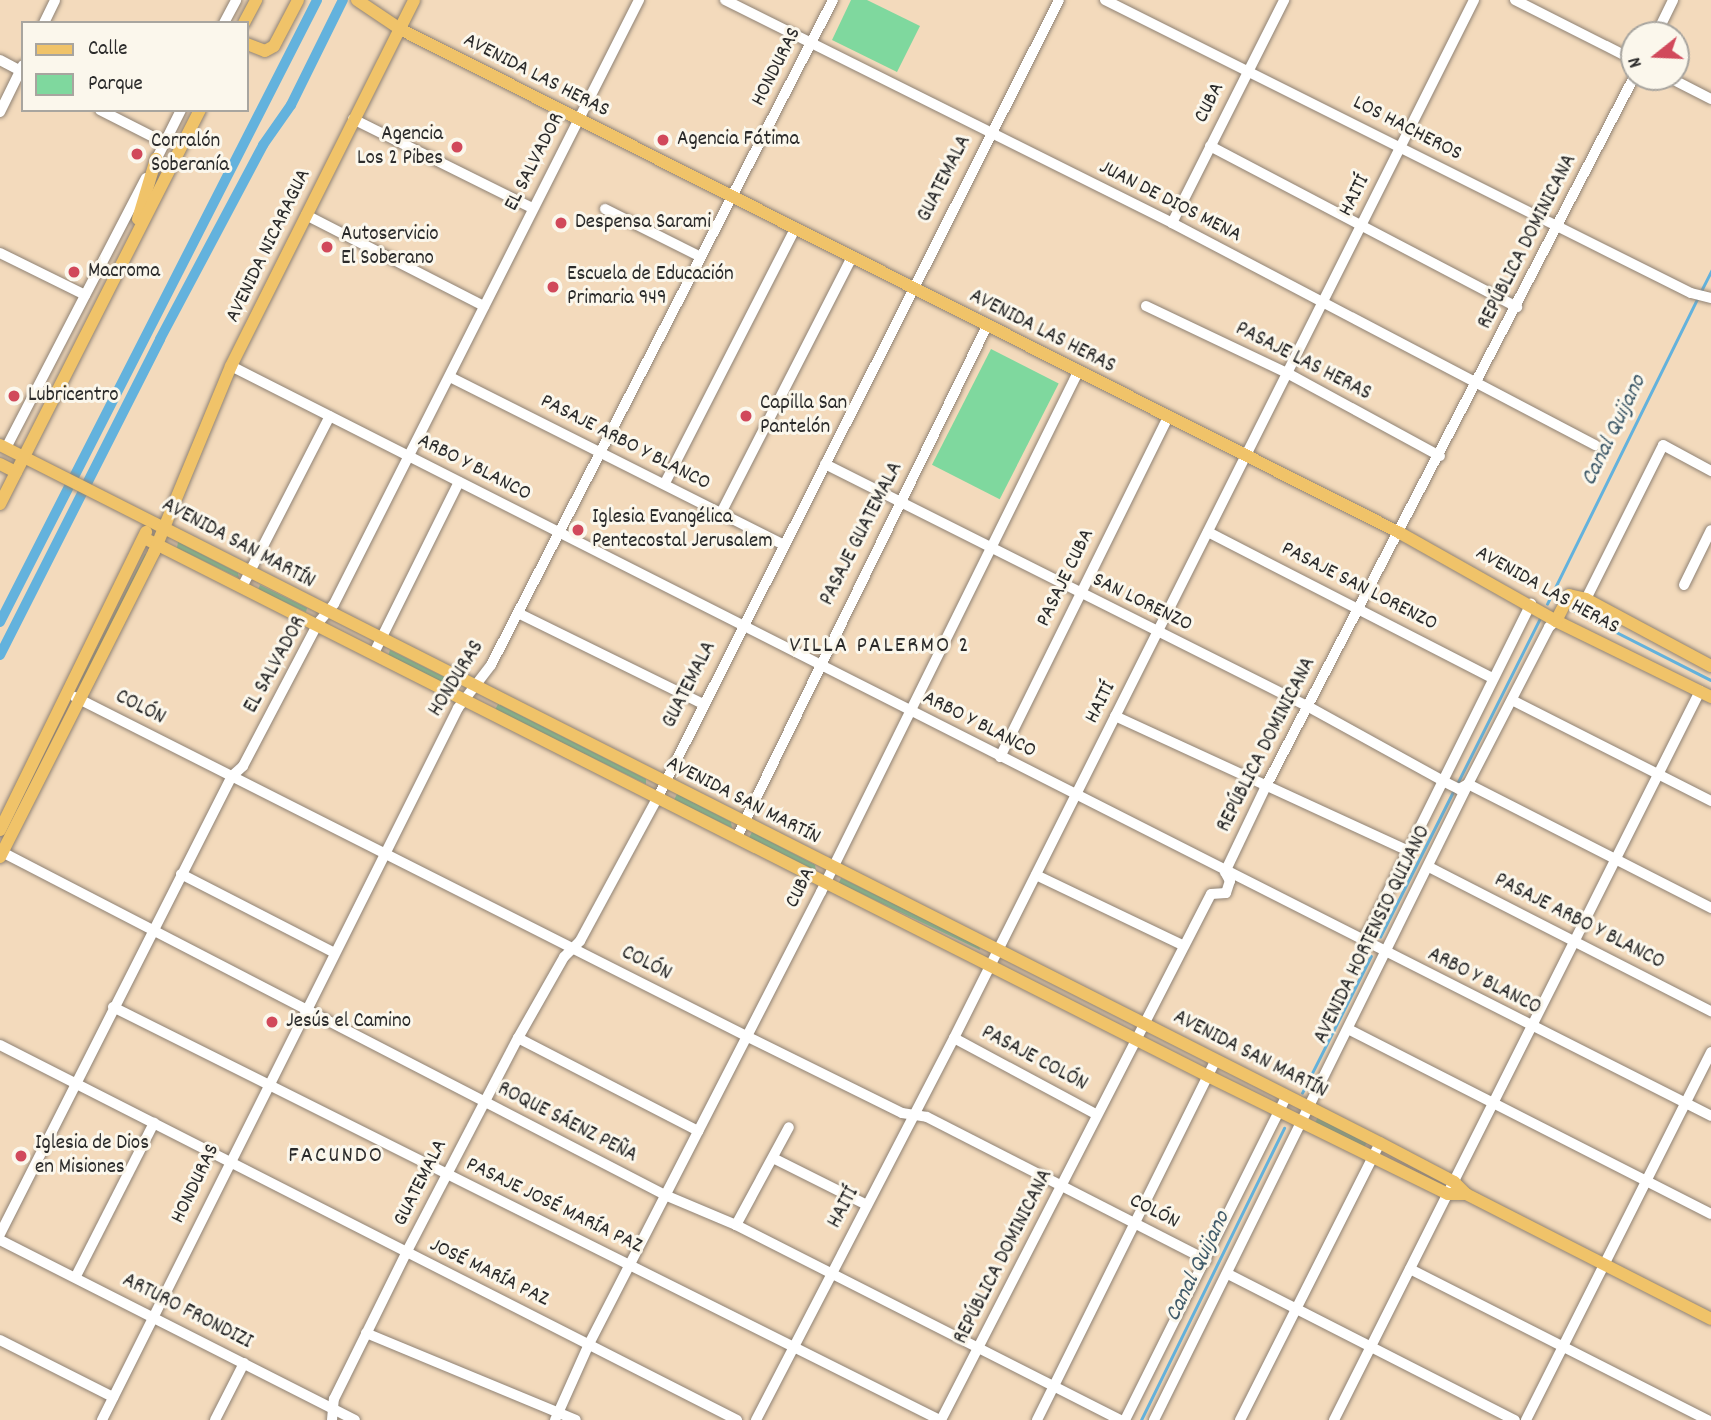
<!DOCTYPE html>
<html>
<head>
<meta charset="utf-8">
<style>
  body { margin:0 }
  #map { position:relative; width:1711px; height:1420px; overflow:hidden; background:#f3dabc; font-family:Dekko,sans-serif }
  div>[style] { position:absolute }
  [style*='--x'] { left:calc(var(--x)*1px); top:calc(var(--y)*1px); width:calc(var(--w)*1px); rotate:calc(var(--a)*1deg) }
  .green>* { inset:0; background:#7fd89e; transform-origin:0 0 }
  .stream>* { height:2.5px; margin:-1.25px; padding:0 1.25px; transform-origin:1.25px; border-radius:1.25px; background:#63b2dd }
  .canal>* { height:10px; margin:-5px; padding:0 5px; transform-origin:5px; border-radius:5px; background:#63b2dd }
  .roads { filter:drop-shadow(0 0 2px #8f8274) drop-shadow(0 0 2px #8f8274) }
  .minor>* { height:10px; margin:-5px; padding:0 5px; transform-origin:5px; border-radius:5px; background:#fff }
  .major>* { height:12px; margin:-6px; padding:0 6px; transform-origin:6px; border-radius:6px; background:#f0c369 }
  .dots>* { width:19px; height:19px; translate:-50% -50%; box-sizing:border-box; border:4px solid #fbf7ec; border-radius:50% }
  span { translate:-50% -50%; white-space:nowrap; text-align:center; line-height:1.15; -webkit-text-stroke:6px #fbf7ec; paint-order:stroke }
  .street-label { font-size:21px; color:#2b2b2b }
  .poi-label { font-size:21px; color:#2b2b2b }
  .right { translate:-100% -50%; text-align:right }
  .left { translate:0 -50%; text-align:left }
  .water-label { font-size:23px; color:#3f5a69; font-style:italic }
  .neighbourhood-label { font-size:23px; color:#2b2b2b; letter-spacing:2px }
  .legend { position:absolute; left:21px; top:21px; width:228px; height:91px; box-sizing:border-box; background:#fbf7ec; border:2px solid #a8a59f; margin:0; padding:9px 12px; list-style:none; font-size:21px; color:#2b2b2b }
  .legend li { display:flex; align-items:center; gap:14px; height:35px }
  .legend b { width:35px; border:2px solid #a8a59f }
  .north { position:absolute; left:1620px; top:21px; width:70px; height:70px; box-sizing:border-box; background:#fbf7ec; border:2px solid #a8a59f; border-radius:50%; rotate:252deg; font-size:19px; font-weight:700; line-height:28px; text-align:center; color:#2b2b2b }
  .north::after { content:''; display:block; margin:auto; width:24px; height:32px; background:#d1495b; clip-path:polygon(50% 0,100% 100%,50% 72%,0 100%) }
</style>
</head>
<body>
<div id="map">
  <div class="green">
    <i style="clip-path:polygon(851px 0,867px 0,920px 26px,897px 72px,832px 40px)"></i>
    <i style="left:991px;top:349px;width:76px;height:130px;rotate:27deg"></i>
    <i style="clip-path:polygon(178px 542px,238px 573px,239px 578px,177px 548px)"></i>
    <i style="left:145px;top:554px;width:4px;height:144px;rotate:27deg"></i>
    <i style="clip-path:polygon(260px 585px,307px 608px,306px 612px,258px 590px)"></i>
    <i style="clip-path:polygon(390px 650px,452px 681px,452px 687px,388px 656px)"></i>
    <i style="clip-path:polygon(498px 704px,646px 779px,646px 784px,495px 710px)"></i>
    <i style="clip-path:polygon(677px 794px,731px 822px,732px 828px,674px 800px)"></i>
    <i style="clip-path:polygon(752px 832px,815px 865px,816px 871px,749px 838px)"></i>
    <i style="clip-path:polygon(841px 878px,979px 945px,980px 950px,839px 883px)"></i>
    <i style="left:1318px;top:1117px;width:55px;height:7px;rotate:27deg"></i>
  </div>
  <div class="stream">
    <i style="--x:1700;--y:293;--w:25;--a:-63"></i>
    <i style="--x:1547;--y:604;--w:340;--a:-63.8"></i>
    <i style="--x:1567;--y:607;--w:161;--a:26.9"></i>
    <i style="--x:1457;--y:784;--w:186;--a:-63.4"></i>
    <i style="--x:1380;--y:937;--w:165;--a:-63.3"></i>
    <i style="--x:1302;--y:1093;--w:153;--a:-63.3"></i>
    <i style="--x:1141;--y:1420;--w:325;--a:-63.9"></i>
  </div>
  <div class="canal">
    <i style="--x:0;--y:622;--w:698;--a:-62.99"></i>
    <i style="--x:0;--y:655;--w:354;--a:-63.1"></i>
    <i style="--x:160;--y:339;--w:220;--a:-62"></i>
    <i style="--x:263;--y:145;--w:49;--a:-55"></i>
    <i style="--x:291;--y:105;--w:117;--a:-63.7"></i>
  </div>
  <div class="roads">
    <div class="minor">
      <i style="--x:725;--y:0;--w:500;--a:26.5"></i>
      <i style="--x:1172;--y:223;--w:478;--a:27.7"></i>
      <i style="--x:1105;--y:0;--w:655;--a:26.57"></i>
      <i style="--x:1691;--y:293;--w:21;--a:14"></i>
      <i style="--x:1515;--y:0;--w:133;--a:26.8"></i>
      <i style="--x:44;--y:23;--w:25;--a:-64"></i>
      <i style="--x:224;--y:23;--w:26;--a:-62"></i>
      <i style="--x:1656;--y:35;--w:39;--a:-64"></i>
      <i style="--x:0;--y:60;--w:26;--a:28"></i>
      <i style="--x:1668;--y:77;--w:48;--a:27.1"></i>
      <i style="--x:100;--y:110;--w:73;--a:26.9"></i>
      <i style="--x:0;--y:112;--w:52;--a:-63.9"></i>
      <i style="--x:353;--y:119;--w:200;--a:26.4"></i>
      <i style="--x:1210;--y:146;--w:347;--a:27.7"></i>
      <i style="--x:154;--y:164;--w:60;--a:-63.4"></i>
      <i style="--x:605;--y:209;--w:107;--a:26.6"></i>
      <i style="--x:306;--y:215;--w:200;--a:27.1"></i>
      <i style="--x:1172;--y:223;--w:250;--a:-63.3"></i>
      <i style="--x:0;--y:253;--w:95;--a:26.3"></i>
      <i style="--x:1146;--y:306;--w:156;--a:25.4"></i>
      <i style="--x:1287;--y:373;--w:174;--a:28.5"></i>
      <i style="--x:231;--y:366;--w:1659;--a:26.87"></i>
      <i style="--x:450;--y:377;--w:374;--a:26.7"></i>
      <i style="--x:6;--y:448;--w:304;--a:-62.6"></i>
      <i style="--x:825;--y:464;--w:542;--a:26.66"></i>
      <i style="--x:1309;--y:707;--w:151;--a:28.9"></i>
      <i style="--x:1441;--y:780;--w:20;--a:27"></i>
      <i style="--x:1459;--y:789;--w:10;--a:-29"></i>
      <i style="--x:1468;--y:784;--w:273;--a:27"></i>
      <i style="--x:665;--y:483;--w:285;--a:-62.9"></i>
      <i style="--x:721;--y:513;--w:288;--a:-62.9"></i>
      <i style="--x:1208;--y:532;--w:319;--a:27.2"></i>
      <i style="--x:1684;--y:585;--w:61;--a:-63.9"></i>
      <i style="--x:242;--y:587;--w:192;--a:-62.8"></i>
      <i style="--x:1586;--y:599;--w:172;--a:-63.4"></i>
      <i style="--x:1663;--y:445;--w:55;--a:28.4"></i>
      <i style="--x:518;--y:613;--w:204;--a:26.2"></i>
      <i style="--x:374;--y:653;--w:191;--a:-63.6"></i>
      <i style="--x:75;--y:697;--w:752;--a:26.8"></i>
      <i style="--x:746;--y:1036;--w:174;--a:26.3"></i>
      <i style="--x:902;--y:1113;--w:25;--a:9"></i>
      <i style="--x:927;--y:1117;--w:314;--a:27.1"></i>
      <i style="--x:1512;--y:700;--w:223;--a:26.9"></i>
      <i style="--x:1115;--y:716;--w:321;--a:24.7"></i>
      <i style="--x:1000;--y:757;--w:379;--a:-63.7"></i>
      <i style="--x:737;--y:837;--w:569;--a:-63.93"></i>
      <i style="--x:0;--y:851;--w:749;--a:27.35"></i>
      <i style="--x:665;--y:1195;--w:77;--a:22.9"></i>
      <i style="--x:736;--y:1225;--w:432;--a:26.9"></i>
      <i style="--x:1429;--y:867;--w:317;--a:27.1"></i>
      <i style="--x:181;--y:874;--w:171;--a:27.2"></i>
      <i style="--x:1036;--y:875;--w:164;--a:25.6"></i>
      <i style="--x:1363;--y:942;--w:378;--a:-63.6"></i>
      <i style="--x:113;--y:1007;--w:924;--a:26.54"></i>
      <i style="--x:1348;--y:1029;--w:407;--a:27"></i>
      <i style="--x:518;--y:1038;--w:203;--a:27.3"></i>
      <i style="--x:954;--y:1038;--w:161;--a:28.2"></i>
      <i style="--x:0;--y:1045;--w:827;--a:26.97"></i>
      <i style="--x:773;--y:1158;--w:105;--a:26.6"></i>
      <i style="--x:736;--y:1225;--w:111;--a:-61.6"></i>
      <i style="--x:0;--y:1234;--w:513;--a:-63.14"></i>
      <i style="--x:232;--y:776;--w:15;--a:-42"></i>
      <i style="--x:243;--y:766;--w:161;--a:-62.3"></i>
      <i style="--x:318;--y:623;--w:25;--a:-50"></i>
      <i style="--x:334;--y:604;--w:677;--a:-63.21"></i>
      <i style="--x:0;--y:1240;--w:398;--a:26.9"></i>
      <i style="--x:1410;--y:1269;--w:334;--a:26.9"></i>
      <i style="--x:1228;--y:1274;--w:322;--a:27"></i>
      <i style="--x:76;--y:1276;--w:172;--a:-63"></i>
      <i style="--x:366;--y:1333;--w:227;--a:22.5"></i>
      <i style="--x:0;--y:1340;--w:127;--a:26.8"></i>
      <i style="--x:102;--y:1420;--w:796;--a:-63.43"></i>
      <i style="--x:458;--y:708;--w:54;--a:-52.5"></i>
      <i style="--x:491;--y:665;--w:748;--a:-62.78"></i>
      <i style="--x:215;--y:1420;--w:64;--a:-63"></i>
      <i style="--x:332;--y:1420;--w:21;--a:-85"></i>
      <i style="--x:334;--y:1399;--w:163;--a:-63.7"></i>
      <i style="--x:406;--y:1253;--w:242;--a:-62.5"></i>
      <i style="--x:518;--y:1038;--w:93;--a:-60.4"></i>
      <i style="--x:564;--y:957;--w:23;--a:-45"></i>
      <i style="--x:580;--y:941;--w:164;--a:-61.6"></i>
      <i style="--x:658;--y:797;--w:892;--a:-63.29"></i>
      <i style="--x:555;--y:1420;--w:83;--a:-65.9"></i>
      <i style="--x:589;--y:1344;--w:508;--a:-62.83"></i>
      <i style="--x:821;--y:892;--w:580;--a:-63.7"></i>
      <i style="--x:756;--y:1420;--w:430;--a:-62.6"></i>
      <i style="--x:954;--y:1038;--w:1161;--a:-63.39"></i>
      <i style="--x:941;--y:1420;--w:591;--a:-62.83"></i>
      <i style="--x:1211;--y:894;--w:15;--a:-4"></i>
      <i style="--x:1226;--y:893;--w:13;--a:-72"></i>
      <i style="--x:1230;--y:881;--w:10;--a:-119"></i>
      <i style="--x:1225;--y:872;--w:93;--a:-64.5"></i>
      <i style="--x:1265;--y:788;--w:801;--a:-62.57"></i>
      <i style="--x:1037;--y:1420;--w:401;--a:-63.6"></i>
      <i style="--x:1125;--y:1420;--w:361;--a:-63.5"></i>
      <i style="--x:1154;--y:1420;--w:709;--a:-63.72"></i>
      <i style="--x:1468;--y:784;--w:177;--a:-62.7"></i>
      <i style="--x:1549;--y:627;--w:9;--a:-41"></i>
      <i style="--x:1240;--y:1420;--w:310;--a:-63.2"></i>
      <i style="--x:1334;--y:1420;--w:816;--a:-63.34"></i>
      <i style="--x:1526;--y:1420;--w:412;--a:-63.3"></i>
    </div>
    <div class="major">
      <i style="--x:357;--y:0;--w:52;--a:34"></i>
      <i style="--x:400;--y:29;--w:1120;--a:26.75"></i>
      <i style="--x:1400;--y:533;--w:179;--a:29.4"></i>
      <i style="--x:1556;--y:621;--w:173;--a:26.1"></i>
      <i style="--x:244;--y:23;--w:26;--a:-62"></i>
      <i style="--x:247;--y:44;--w:19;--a:21"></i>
      <i style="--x:265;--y:51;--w:10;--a:-29"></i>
      <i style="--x:274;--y:46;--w:52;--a:-62.4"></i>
      <i style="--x:138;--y:219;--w:63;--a:-73.3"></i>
      <i style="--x:0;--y:445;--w:1546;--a:26.83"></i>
      <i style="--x:1380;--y:1143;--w:84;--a:27.8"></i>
      <i style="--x:1454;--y:1182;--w:17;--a:45"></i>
      <i style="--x:1466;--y:1194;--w:275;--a:27"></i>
      <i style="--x:0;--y:464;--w:18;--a:27"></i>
      <i style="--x:0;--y:504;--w:442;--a:-63.1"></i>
      <i style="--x:144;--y:538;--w:1192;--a:26.82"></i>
      <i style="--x:1208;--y:1076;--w:267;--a:26.2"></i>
      <i style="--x:1448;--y:1194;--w:18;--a:0"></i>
      <i style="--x:1556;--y:621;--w:29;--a:-63"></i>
      <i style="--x:1569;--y:595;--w:17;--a:13"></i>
      <i style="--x:1586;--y:599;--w:142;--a:28.2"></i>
      <i style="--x:0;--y:830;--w:332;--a:-63.9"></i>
      <i style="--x:0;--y:857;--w:342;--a:-63.2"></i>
      <i style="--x:154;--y:552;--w:201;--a:-67.5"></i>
      <i style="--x:231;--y:366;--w:409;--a:-63.4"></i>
    </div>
  </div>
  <div class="dots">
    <i style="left:663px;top:140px;background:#d1495b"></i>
    <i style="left:457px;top:147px;background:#d1495b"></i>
    <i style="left:137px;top:154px;background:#d1495b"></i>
    <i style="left:561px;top:223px;background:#d1495b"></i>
    <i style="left:327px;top:247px;background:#d1495b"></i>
    <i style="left:74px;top:272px;background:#d1495b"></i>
    <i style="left:553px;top:287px;background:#d1495b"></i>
    <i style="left:14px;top:396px;background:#d1495b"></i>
    <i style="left:746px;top:416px;background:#d1495b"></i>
    <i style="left:578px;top:530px;background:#d1495b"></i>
    <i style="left:272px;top:1022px;background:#d1495b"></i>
    <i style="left:21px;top:1156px;background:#d1495b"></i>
  </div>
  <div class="street-label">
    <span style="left:777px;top:67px;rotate:-63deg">HONDURAS</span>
    <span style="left:536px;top:76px;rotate:27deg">AVENIDA LAS HERAS</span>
    <span style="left:1210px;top:103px;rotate:-63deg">CUBA</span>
    <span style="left:1407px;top:129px;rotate:27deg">LOS HACHEROS</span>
    <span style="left:535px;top:162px;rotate:-63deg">EL SALVADOR</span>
    <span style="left:945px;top:179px;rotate:-63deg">GUATEMALA</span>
    <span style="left:1355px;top:196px;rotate:-63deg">HAITÍ</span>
    <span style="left:1170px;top:202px;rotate:27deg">JUAN DE DIOS MENA</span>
    <span style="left:1528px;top:242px;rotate:-63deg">REPÚBLICA DOMINICANA</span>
    <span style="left:269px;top:246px;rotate:-64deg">AVENIDA NICARAGUA</span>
    <span style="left:1042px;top:332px;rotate:27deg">AVENIDA LAS HERAS</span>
    <span style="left:1303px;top:362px;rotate:27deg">PASAJE LAS HERAS</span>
    <span style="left:625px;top:443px;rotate:27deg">PASAJE ARBO Y BLANCO</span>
    <span style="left:474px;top:468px;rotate:27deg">ARBO Y BLANCO</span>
    <span style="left:862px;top:534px;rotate:-63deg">PASAJE GUATEMALA</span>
    <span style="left:238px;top:544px;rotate:28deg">AVENIDA SAN MARTÍN</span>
    <span style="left:1066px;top:578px;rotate:-64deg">PASAJE CUBA</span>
    <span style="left:1359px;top:587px;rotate:27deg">PASAJE SAN LORENZO</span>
    <span style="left:1547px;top:591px;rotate:29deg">AVENIDA LAS HERAS</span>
    <span style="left:1142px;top:603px;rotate:26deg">SAN LORENZO</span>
    <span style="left:276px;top:665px;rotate:-61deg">EL SALVADOR</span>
    <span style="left:457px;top:679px;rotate:-58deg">HONDURAS</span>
    <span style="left:690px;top:685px;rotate:-63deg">GUATEMALA</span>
    <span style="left:1101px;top:703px;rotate:-63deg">HAITÍ</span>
    <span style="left:140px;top:708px;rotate:27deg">COLÓN</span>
    <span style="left:979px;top:725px;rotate:27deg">ARBO Y BLANCO</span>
    <span style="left:1267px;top:745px;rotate:-63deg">REPÚBLICA DOMINICANA</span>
    <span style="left:743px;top:801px;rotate:27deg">AVENIDA SAN MARTÍN</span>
    <span style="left:801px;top:888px;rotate:-64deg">CUBA</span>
    <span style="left:1579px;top:922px;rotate:27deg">PASAJE ARBO Y BLANCO</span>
    <span style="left:1373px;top:935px;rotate:-64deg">AVENIDA HORTENSIO QUIJANO</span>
    <span style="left:646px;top:964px;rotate:27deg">COLÓN</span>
    <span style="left:1484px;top:982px;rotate:27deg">ARBO Y BLANCO</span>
    <span style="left:1250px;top:1055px;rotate:27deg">AVENIDA SAN MARTÍN</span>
    <span style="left:1034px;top:1059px;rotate:28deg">PASAJE COLÓN</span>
    <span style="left:567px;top:1123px;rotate:27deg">ROQUE SÁENZ PEÑA</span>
    <span style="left:421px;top:1183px;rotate:-63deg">GUATEMALA</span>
    <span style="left:196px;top:1184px;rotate:-64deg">HONDURAS</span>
    <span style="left:554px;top:1206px;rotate:26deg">PASAJE JOSÉ MARÍA PAZ</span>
    <span style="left:844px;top:1208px;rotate:-62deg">HAITÍ</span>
    <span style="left:1154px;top:1212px;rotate:27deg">COLÓN</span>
    <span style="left:1004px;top:1257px;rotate:-63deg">REPÚBLICA DOMINICANA</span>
    <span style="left:489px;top:1273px;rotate:26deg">JOSÉ MARÍA PAZ</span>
    <span style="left:187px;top:1312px;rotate:27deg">ARTURO FRONDIZI</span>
  </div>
  <div class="poi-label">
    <span class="right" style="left:443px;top:147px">Agencia<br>Los 2 Pibes</span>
    <span class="left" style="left:677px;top:140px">Agencia Fátima</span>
    <span class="left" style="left:151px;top:154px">Corralón<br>Soberanía</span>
    <span class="left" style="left:575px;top:223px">Despensa Sarami</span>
    <span class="left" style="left:341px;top:247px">Autoservicio<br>El Soberano</span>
    <span class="left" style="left:88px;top:272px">Macroma</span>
    <span class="left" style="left:567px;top:287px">Escuela de Educación<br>Primaria 949</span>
    <span class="left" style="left:28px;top:396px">Lubricentro</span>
    <span class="left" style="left:760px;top:416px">Capilla San<br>Pantelón</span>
    <span class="left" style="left:592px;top:530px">Iglesia Evangélica<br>Pentecostal Jerusalem</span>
    <span class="left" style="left:286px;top:1022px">Jesús el Camino</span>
    <span class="left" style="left:35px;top:1156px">Iglesia de Dios<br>en Misiones</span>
  </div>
  <div class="water-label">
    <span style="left:1615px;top:431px;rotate:-64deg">Canal Quijano</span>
    <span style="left:1199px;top:1267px;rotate:-64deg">Canal Quijano</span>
  </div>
  <div class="neighbourhood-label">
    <span style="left:880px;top:647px">VILLA PALERMO 2</span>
    <span style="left:336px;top:1157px">FACUNDO</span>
  </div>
  <ul class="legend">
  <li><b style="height:9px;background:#f0c369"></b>Calle</li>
  <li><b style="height:19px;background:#7fd89e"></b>Parque</li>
  </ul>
  <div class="north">N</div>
</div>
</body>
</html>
